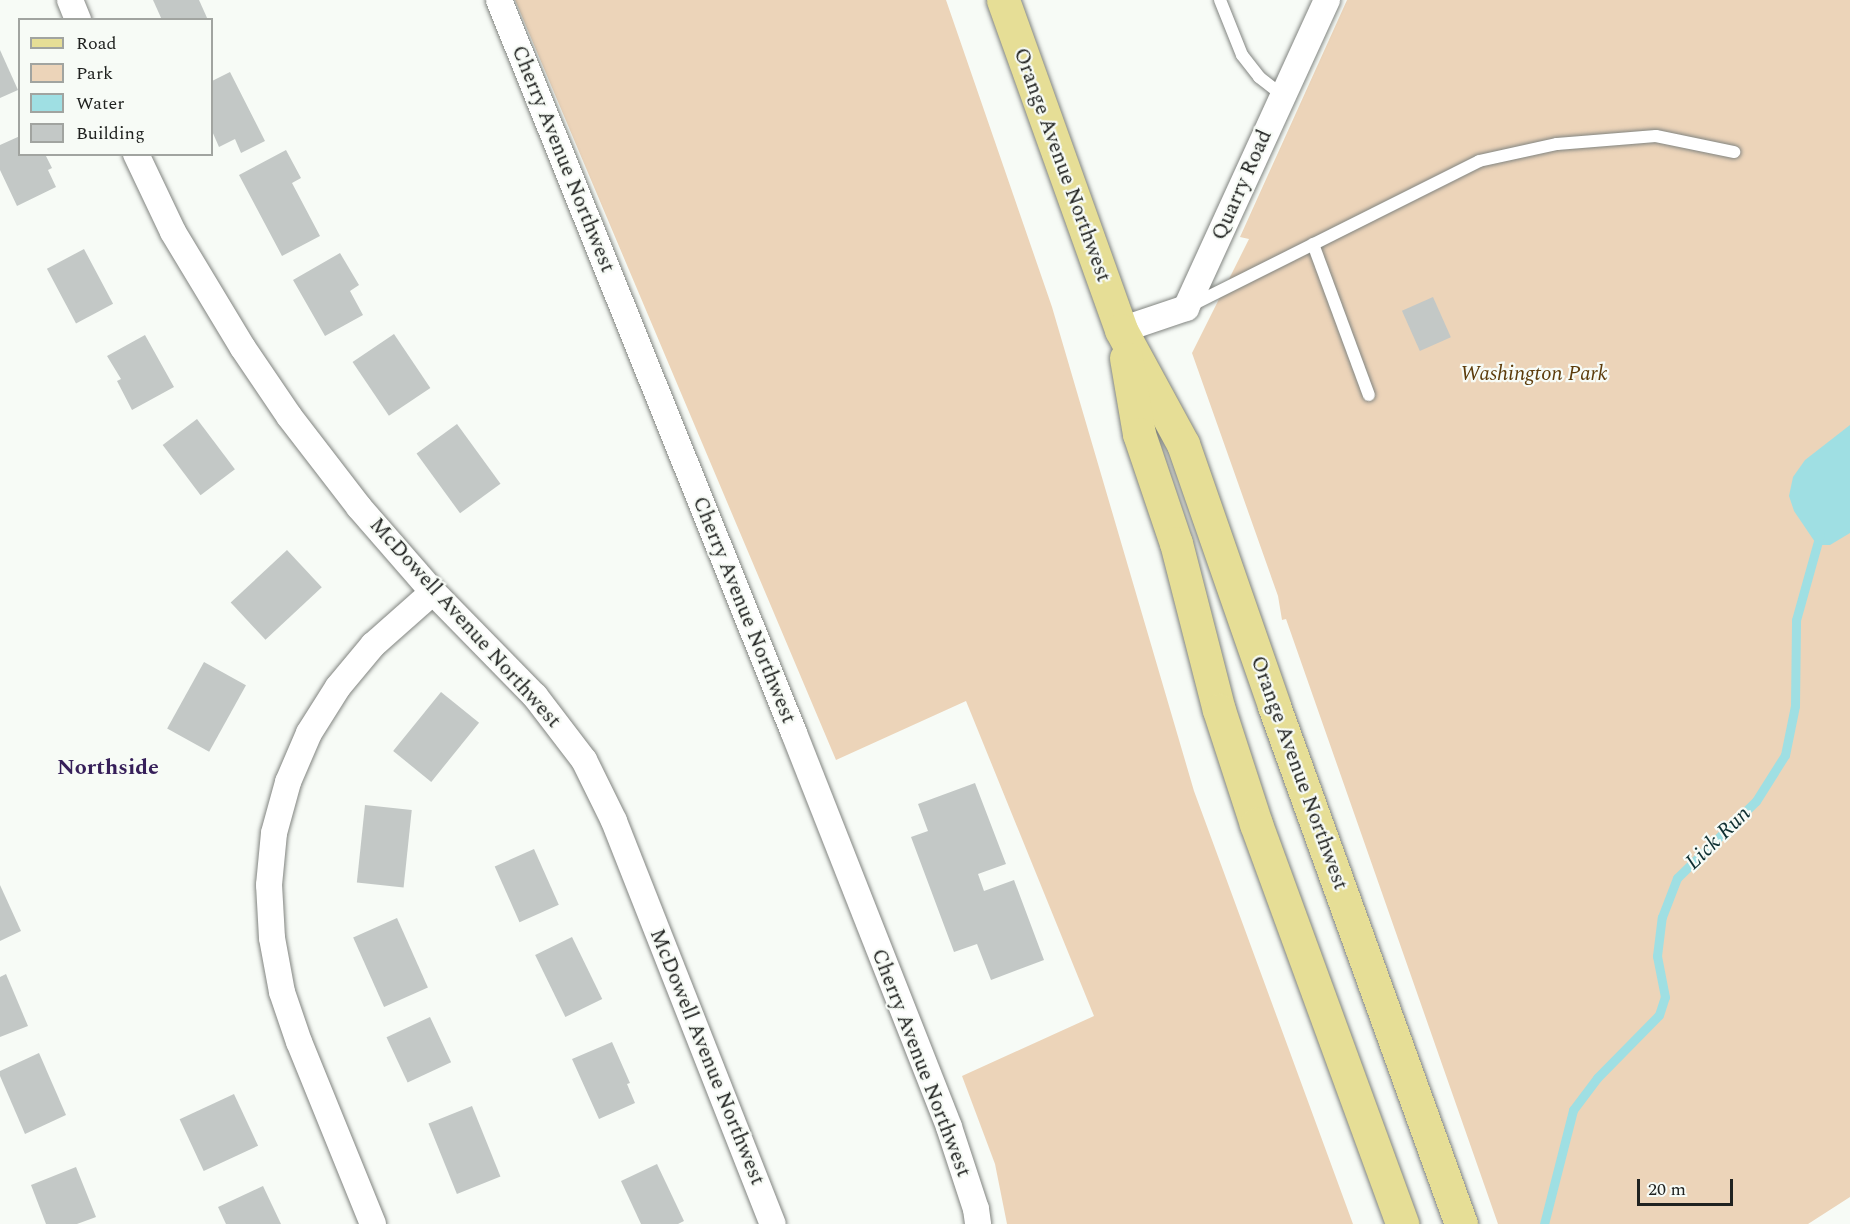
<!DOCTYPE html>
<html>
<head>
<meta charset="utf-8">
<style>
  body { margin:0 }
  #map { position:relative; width:1850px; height:1224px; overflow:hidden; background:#f7fbf6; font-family:Spectral,serif }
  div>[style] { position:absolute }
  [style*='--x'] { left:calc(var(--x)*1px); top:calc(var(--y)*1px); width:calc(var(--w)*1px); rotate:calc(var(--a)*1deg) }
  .green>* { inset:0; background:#ecd4b9 }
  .water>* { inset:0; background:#9fdfe3 }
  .stream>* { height:9px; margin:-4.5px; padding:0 4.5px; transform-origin:4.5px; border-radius:4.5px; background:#9fdfe3 }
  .building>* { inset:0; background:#c3c8c6; transform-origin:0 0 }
  .roads { filter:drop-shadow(0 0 2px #818480) drop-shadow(0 0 2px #818480) }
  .service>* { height:12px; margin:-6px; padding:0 6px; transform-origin:6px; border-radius:6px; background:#fff }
  .minor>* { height:26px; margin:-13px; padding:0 13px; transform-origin:13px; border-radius:13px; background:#fff }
  .primary>* { height:33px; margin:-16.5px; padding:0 16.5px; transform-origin:16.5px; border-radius:16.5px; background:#e6de96 }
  span { translate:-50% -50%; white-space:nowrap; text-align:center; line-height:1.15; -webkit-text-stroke:4.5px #f7fbf6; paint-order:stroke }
  .street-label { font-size:21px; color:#202220 }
  .park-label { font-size:21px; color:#5c3b0a; font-style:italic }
  .neighbourhood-label { font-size:22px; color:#361f59; font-weight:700 }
  .water-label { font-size:22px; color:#0e2f31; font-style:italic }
  .legend { position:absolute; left:18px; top:18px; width:195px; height:138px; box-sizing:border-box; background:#f7fbf6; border:2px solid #a1a4a0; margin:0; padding:8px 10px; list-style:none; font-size:18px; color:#202220 }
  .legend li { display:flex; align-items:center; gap:12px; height:30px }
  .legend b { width:30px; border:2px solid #a1a4a0 }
  .scale { position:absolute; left:1637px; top:1179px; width:96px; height:27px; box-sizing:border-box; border:3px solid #202220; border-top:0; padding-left:8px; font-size:18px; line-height:21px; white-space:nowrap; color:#202220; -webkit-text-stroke:4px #f7fbf6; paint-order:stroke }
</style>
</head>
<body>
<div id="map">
  <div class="green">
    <i style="clip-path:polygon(515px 0,946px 0,1052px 307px,1194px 791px,1353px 1224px,1007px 1224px,995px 1164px,962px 1076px,1094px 1016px,966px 701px,836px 760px)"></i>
    <i style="clip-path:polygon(1347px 0,1850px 0,1850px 1197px,1808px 1224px,1498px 1224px,1286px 619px,1282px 620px,1278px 596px,1192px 353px,1249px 239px,1240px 237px)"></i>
  </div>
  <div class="water">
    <i style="clip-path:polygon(1850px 425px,1850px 533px,1830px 545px,1817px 545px,1794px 511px,1789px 496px,1793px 477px,1805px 460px)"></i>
  </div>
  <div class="stream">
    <i style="--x:1544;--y:1224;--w:118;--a:-75.7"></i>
    <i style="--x:1573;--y:1110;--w:40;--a:-53"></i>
    <i style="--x:1597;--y:1078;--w:88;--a:-45.5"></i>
    <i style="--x:1659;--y:1015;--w:19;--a:-72"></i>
    <i style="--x:1665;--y:997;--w:42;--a:-101"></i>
    <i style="--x:1657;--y:956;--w:39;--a:-83"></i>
    <i style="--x:1662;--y:917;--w:42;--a:-69"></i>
    <i style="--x:1677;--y:878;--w:110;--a:-44.3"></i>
    <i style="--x:1756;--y:801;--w:54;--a:-57.8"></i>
    <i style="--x:1785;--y:755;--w:50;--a:-78.5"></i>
    <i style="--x:1795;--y:706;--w:86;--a:-89.3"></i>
    <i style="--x:1796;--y:620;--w:89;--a:-74.4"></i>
  </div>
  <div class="building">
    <i style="clip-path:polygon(153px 0,199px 0,208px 20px,162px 20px)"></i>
    <i style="clip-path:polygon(0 50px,18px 90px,0 98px)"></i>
    <i style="clip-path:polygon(230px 72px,265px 141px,241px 153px,235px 139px,219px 147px,212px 131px,212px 81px)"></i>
    <i style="clip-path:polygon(20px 136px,20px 154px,45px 154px,52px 168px,48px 170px,56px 187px,17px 206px,0 170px,0 145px)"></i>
    <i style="clip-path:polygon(286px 150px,301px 178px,292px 183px,320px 236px,282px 256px,239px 175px)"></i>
    <i style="left:84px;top:249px;width:62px;height:42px;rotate:62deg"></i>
    <i style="clip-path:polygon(340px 253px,359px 285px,350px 291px,363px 315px,325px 336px,293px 280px)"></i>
    <i style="left:1433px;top:297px;width:44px;height:34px;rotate:66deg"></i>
    <i style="left:394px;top:334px;width:65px;height:50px;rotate:56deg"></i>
    <i style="clip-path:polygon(145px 335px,174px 387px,132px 410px,117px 381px,121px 379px,107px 356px)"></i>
    <i style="left:197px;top:419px;width:63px;height:43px;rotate:53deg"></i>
    <i style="left:457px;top:424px;width:74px;height:50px;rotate:54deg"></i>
    <i style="left:287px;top:550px;width:51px;height:77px;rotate:47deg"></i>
    <i style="left:204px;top:662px;width:48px;height:76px;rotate:29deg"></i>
    <i style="left:441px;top:692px;width:49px;height:76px;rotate:39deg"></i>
    <i style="clip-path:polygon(975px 783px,1006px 864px,978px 874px,984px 891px,1014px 880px,1044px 960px,991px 980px,977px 944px,954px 952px,911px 837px,928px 831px,918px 804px)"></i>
    <i style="left:365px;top:805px;width:47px;height:78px;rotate:6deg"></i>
    <i style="left:534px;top:849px;width:61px;height:43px;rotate:66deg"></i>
    <i style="clip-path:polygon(0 885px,21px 931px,0 941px)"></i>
    <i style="left:397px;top:918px;width:76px;height:48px;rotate:66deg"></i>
    <i style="left:572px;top:937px;width:69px;height:41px;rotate:64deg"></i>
    <i style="clip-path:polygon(6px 974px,28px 1026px,0 1037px,0 977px)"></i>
    <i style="left:430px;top:1017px;width:50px;height:48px;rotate:65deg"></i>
    <i style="clip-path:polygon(612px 1042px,630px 1083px,627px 1084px,635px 1103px,599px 1119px,572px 1059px)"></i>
    <i style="clip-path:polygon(39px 1053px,66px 1115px,25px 1134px,0 1076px,0 1071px)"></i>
    <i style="left:234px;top:1094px;width:57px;height:60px;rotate:65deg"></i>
    <i style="left:472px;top:1106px;width:76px;height:47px;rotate:68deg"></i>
    <i style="clip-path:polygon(657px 1164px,684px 1221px,678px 1224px,641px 1224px,621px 1181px)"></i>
    <i style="clip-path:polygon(76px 1167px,96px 1217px,77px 1224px,46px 1224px,31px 1185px)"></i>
    <i style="clip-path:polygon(263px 1186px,281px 1224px,226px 1224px,218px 1207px)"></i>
  </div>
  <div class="roads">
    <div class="service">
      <i style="--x:1220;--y:0;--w:59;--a:68.2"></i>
      <i style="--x:1242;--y:55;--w:28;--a:52"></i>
      <i style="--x:1259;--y:77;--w:29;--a:38"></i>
      <i style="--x:1313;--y:244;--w:161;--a:69.7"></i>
      <i style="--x:1190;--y:306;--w:323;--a:-26.6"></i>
      <i style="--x:1479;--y:161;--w:80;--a:-12.3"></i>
      <i style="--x:1557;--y:144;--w:99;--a:-4.6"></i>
      <i style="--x:1656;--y:136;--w:80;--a:11.6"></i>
    </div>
    <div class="minor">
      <i style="--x:70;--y:0;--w:22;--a:68"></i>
      <i style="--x:499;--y:0;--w:790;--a:68.08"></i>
      <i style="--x:794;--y:733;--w:423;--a:68.5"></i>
      <i style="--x:949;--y:1127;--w:86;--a:71.8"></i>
      <i style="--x:976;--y:1209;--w:15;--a:82"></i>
      <i style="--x:136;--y:154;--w:86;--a:64.6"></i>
      <i style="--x:173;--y:232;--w:135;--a:58.9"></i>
      <i style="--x:243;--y:348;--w:82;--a:55.9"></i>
      <i style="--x:289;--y:416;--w:115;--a:52.4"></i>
      <i style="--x:359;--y:507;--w:113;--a:49"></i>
      <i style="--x:433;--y:592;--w:146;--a:45.6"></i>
      <i style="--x:535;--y:696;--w:81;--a:52.6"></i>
      <i style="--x:584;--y:760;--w:68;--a:63.8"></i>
      <i style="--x:614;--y:821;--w:433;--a:68.5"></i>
      <i style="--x:1121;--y:330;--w:69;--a:-18.7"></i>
      <i style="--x:1186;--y:308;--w:339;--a:-65.4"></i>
      <i style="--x:373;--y:1224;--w:196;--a:-112.1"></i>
      <i style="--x:299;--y:1042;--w:53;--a:-108.8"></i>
      <i style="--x:282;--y:992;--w:55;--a:-100.5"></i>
      <i style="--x:272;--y:938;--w:53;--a:-93.2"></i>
      <i style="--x:269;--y:885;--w:52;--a:-84.5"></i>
      <i style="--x:274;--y:833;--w:53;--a:-74.6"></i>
      <i style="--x:288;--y:782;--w:53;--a:-66.8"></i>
      <i style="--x:309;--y:733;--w:54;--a:-57.8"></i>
      <i style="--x:338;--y:687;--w:55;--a:-50.2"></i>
      <i style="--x:373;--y:645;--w:80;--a:-41.5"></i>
    </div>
    <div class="primary">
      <i style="--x:1003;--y:0;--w:350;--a:70.3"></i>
      <i style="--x:1121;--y:330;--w:130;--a:61.5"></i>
      <i style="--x:1183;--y:444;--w:277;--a:70.8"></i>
      <i style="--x:1274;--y:706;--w:551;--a:70.15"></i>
      <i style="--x:1126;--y:358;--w:77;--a:80.3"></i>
      <i style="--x:1139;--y:434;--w:115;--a:71.3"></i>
      <i style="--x:1176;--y:543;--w:172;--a:75.6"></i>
      <i style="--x:1219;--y:710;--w:120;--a:72"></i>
      <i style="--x:1256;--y:824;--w:426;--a:69.9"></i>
    </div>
  </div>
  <div class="street-label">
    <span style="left:563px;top:159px;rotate:68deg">Cherry Avenue Northwest</span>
    <span style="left:1062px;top:165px;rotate:70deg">Orange Avenue Northwest</span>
    <span style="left:1242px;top:185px;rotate:-66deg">Quarry Road</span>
    <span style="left:744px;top:610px;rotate:68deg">Cherry Avenue Northwest</span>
    <span style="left:465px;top:623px;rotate:48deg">McDowell Avenue Northwest</span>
    <span style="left:1299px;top:773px;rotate:70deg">Orange Avenue Northwest</span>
    <span style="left:707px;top:1057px;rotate:68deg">McDowell Avenue Northwest</span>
    <span style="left:921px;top:1063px;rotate:69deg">Cherry Avenue Northwest</span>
  </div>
  <div class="park-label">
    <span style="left:1534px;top:374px">Washington Park</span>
  </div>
  <div class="neighbourhood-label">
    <span style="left:108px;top:768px">Northside</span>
  </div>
  <div class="water-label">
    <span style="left:1718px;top:838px;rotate:-44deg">Lick Run</span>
  </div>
  <ul class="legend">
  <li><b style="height:8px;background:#e6de96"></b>Road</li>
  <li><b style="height:16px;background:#ecd4b9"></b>Park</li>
  <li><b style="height:16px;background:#9fdfe3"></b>Water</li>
  <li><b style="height:16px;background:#c3c8c6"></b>Building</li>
  </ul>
  <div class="scale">20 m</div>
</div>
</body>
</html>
